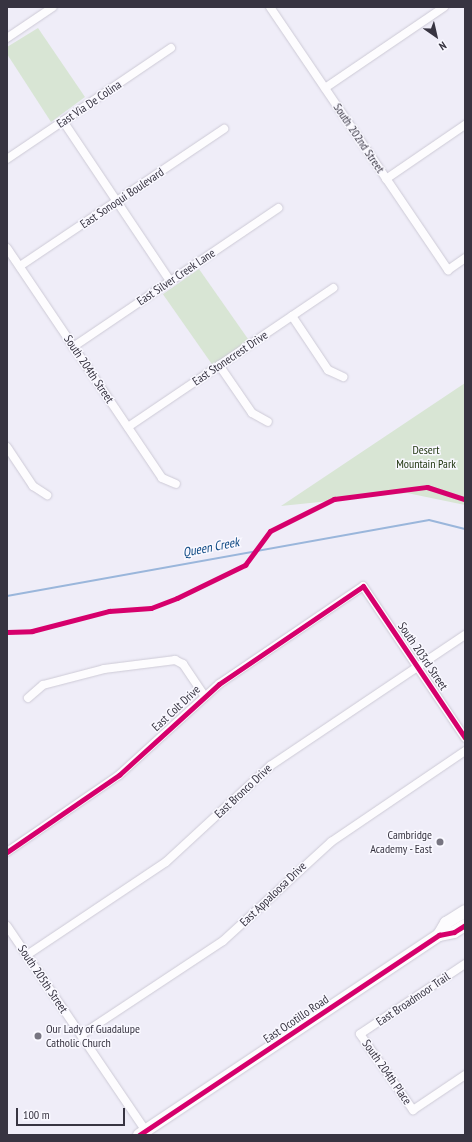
<!DOCTYPE html>
<html>
<head>
<meta charset="utf-8">
<style>
  body { margin:0 }
  #map { position:relative; width:472px; height:1142px; overflow:hidden; background:#efedf8; font-family:"PT Sans Narrow",sans-serif }
  div>[style] { position:absolute }
  [style*='--x'] { left:calc(var(--x)*1px); top:calc(var(--y)*1px); width:calc(var(--w)*1px); rotate:calc(var(--a)*1deg) }
  .green>* { inset:0; background:#d8e5d4; transform-origin:0 0 }
  .stream>* { height:2px; margin:-1px; padding:0 1px; transform-origin:1px; border-radius:1px; background:#9ab6db }
  .roads { filter:drop-shadow(0 0 1px #cdcad6) drop-shadow(0 0 1px #cdcad6) }
  .minor>* { height:8px; margin:-4px; padding:0 4px; transform-origin:4px; border-radius:4px; background:#fdfcfe }
  .secondary>* { height:12px; margin:-6px; padding:0 6px; transform-origin:6px; border-radius:6px; background:#fdfcfe }
  .cycleway>* { height:5px; margin:-2.5px; padding:0 2.5px; transform-origin:2.5px; border-radius:2.5px; background:#d6006c }
  .dots>* { width:11px; height:11px; translate:-50% -50%; box-sizing:border-box; border:2px solid #f9f8ff; border-radius:50% }
  span { translate:-50% -50%; white-space:nowrap; text-align:center; line-height:1.15; -webkit-text-stroke:3px #f9f8ff; paint-order:stroke }
  .street-label { font-size:12px; color:#373441 }
  .park-label { font-size:12px; color:#1d330c }
  .poi-label { font-size:12px; color:#373441 }
  .right { translate:-100% -50%; text-align:right }
  .left { translate:0 -50%; text-align:left }
  .water-label { font-size:13px; color:#0b4782; font-style:italic }
  .frame { position:absolute; inset:0; border:8px solid #373441; pointer-events:none }
  .north { position:absolute; left:416px; top:16px; width:40px; height:40px; -webkit-text-stroke:3px #f9f8ff; paint-order:stroke; rotate:146deg; font-size:11px; font-weight:700; line-height:16px; text-align:center; color:#373441 }
  .north::after { content:''; display:block; margin:auto; width:14px; height:18px; background:#373441; clip-path:polygon(50% 0,100% 100%,50% 72%,0 100%) }
  .scale { position:absolute; left:16px; top:1108px; width:109px; height:18px; box-sizing:border-box; border:2px solid #373441; border-top:0; padding-left:5px; font-size:12px; line-height:14px; white-space:nowrap; color:#373441; -webkit-text-stroke:3px #f9f8ff; paint-order:stroke }
</style>
</head>
<body>
<div id="map">
  <div class="green">
    <i style="clip-path:polygon(38px 28px,85px 97px,51px 122px,7px 54px,7px 47px)"></i>
    <i style="left:199px;top:269px;width:87px;height:44px;rotate:55deg"></i>
    <i style="clip-path:polygon(465px 383px,465px 505px,407px 493px,281px 506px)"></i>
  </div>
  <div class="stream">
    <i style="--x:7;--y:596;--w:429;--a:-10.2"></i>
    <i style="--x:429;--y:520;--w:37;--a:14"></i>
  </div>
  <div class="roads">
    <div class="minor">
      <i style="--x:270;--y:7;--w:318;--a:55.9"></i>
      <i style="--x:448;--y:270;--w:21;--a:-35"></i>
      <i style="--x:7;--y:38;--w:55;--a:-34"></i>
      <i style="--x:325;--y:88;--w:144;--a:-34.2"></i>
      <i style="--x:63;--y:121;--w:192;--a:56.2"></i>
      <i style="--x:7;--y:159;--w:198;--a:-34.1"></i>
      <i style="--x:386;--y:179;--w:96;--a:-34.4"></i>
      <i style="--x:7;--y:248;--w:277;--a:56"></i>
      <i style="--x:162;--y:478;--w:15;--a:23"></i>
      <i style="--x:20;--y:266;--w:246;--a:-33.9"></i>
      <i style="--x:292;--y:316;--w:65;--a:56.3"></i>
      <i style="--x:328;--y:370;--w:17;--a:25"></i>
      <i style="--x:73;--y:347;--w:248;--a:-34.1"></i>
      <i style="--x:219;--y:365;--w:58;--a:55.5"></i>
      <i style="--x:252;--y:413;--w:18;--a:29"></i>
      <i style="--x:128;--y:427;--w:248;--a:-34.1"></i>
      <i style="--x:7;--y:447;--w:47;--a:56.3"></i>
      <i style="--x:33;--y:486;--w:17;--a:33"></i>
      <i style="--x:28;--y:698;--w:20;--a:-41"></i>
      <i style="--x:43;--y:685;--w:63;--a:-14.7"></i>
      <i style="--x:104;--y:669;--w:72;--a:-7.2"></i>
      <i style="--x:175;--y:660;--w:9;--a:27"></i>
      <i style="--x:183;--y:664;--w:37;--a:56"></i>
      <i style="--x:7;--y:852;--w:136;--a:-34.5"></i>
      <i style="--x:119;--y:775;--w:135;--a:-42.3"></i>
      <i style="--x:219;--y:684;--w:174;--a:-34.2"></i>
      <i style="--x:363;--y:586;--w:183;--a:56.1"></i>
      <i style="--x:7;--y:926;--w:248;--a:55.9"></i>
      <i style="--x:27;--y:955;--w:167;--a:-33.8"></i>
      <i style="--x:166;--y:862;--w:142;--a:-42.7"></i>
      <i style="--x:270;--y:766;--w:235;--a:-33.9"></i>
      <i style="--x:465;--y:964;--w:126;--a:146.3"></i>
      <i style="--x:360;--y:1034;--w:93;--a:55.1"></i>
      <i style="--x:413;--y:1110;--w:63;--a:-33.9"></i>
      <i style="--x:81;--y:1035;--w:170;--a:-33.5"></i>
      <i style="--x:223;--y:941;--w:147;--a:-42.5"></i>
      <i style="--x:331;--y:842;--w:162;--a:-34.2"></i>
    </div>
    <div class="secondary">
      <i style="--x:439;--y:935;--w:14;--a:-60"></i>
      <i style="--x:446;--y:923;--w:22;--a:-32"></i>
      <i style="--x:139;--y:1135;--w:361;--a:-33.7"></i>
      <i style="--x:439;--y:935;--w:15;--a:-11"></i>
      <i style="--x:454;--y:932;--w:13;--a:-32"></i>
    </div>
  </div>
  <div class="cycleway">
    <i style="--x:7;--y:632;--w:25;--a:-2"></i>
    <i style="--x:32;--y:631;--w:80;--a:-14.6"></i>
    <i style="--x:109;--y:611;--w:42;--a:-4.1"></i>
    <i style="--x:151;--y:608;--w:28;--a:-21"></i>
    <i style="--x:177;--y:598;--w:76;--a:-25.9"></i>
    <i style="--x:245;--y:565;--w:42;--a:-53.7"></i>
    <i style="--x:270;--y:531;--w:72;--a:-26.6"></i>
    <i style="--x:334;--y:499;--w:94;--a:-7.4"></i>
    <i style="--x:427;--y:487;--w:40;--a:18"></i>
    <i style="--x:7;--y:852;--w:136;--a:-34.5"></i>
    <i style="--x:119;--y:775;--w:135;--a:-42.3"></i>
    <i style="--x:219;--y:684;--w:174;--a:-34.2"></i>
    <i style="--x:363;--y:586;--w:183;--a:56.1"></i>
    <i style="--x:139;--y:1135;--w:361;--a:-33.7"></i>
    <i style="--x:439;--y:935;--w:15;--a:-11"></i>
    <i style="--x:454;--y:932;--w:13;--a:-32"></i>
  </div>
  <div class="dots">
    <i style="left:440px;top:842px;background:#777581"></i>
    <i style="left:38px;top:1036px;background:#777581"></i>
  </div>
  <div class="street-label">
    <span style="left:89px;top:104px;rotate:-34deg">East Via De Colina</span>
    <span style="left:359px;top:138px;rotate:56deg">South 202nd Street</span>
    <span style="left:122px;top:198px;rotate:-34deg">East Sonoqui Boulevard</span>
    <span style="left:176px;top:277px;rotate:-34deg">East Silver Creek Lane</span>
    <span style="left:230px;top:358px;rotate:-34deg">East Stonecrest Drive</span>
    <span style="left:89px;top:369px;rotate:56deg">South 204th Street</span>
    <span style="left:423px;top:656px;rotate:56deg">South 203rd Street</span>
    <span style="left:176px;top:708px;rotate:-43deg">East Colt Drive</span>
    <span style="left:243px;top:791px;rotate:-43deg">East Bronco Drive</span>
    <span style="left:273px;top:894px;rotate:-44deg">East Appaloosa Drive</span>
    <span style="left:43px;top:979px;rotate:56deg">South 205th Street</span>
    <span style="left:413px;top:999px;rotate:-34deg">East Broadmoor Trail</span>
    <span style="left:296px;top:1019px;rotate:-34deg">East Ocotillo Road</span>
    <span style="left:387px;top:1072px;rotate:55deg">South 204th Place</span>
  </div>
  <div class="park-label">
    <span style="left:426px;top:457px">Desert<br>Mountain Park</span>
  </div>
  <div class="poi-label">
    <span class="right" style="left:432px;top:842px">Cambridge<br>Academy - East</span>
    <span class="left" style="left:46px;top:1036px">Our Lady of Guadalupe<br>Catholic Church</span>
  </div>
  <div class="water-label">
    <span style="left:211px;top:548px;rotate:-11deg">Queen Creek</span>
  </div>
  <div class="frame"></div>
  <div class="north">N</div>
  <div class="scale">100 m</div>
</div>
</body>
</html>
